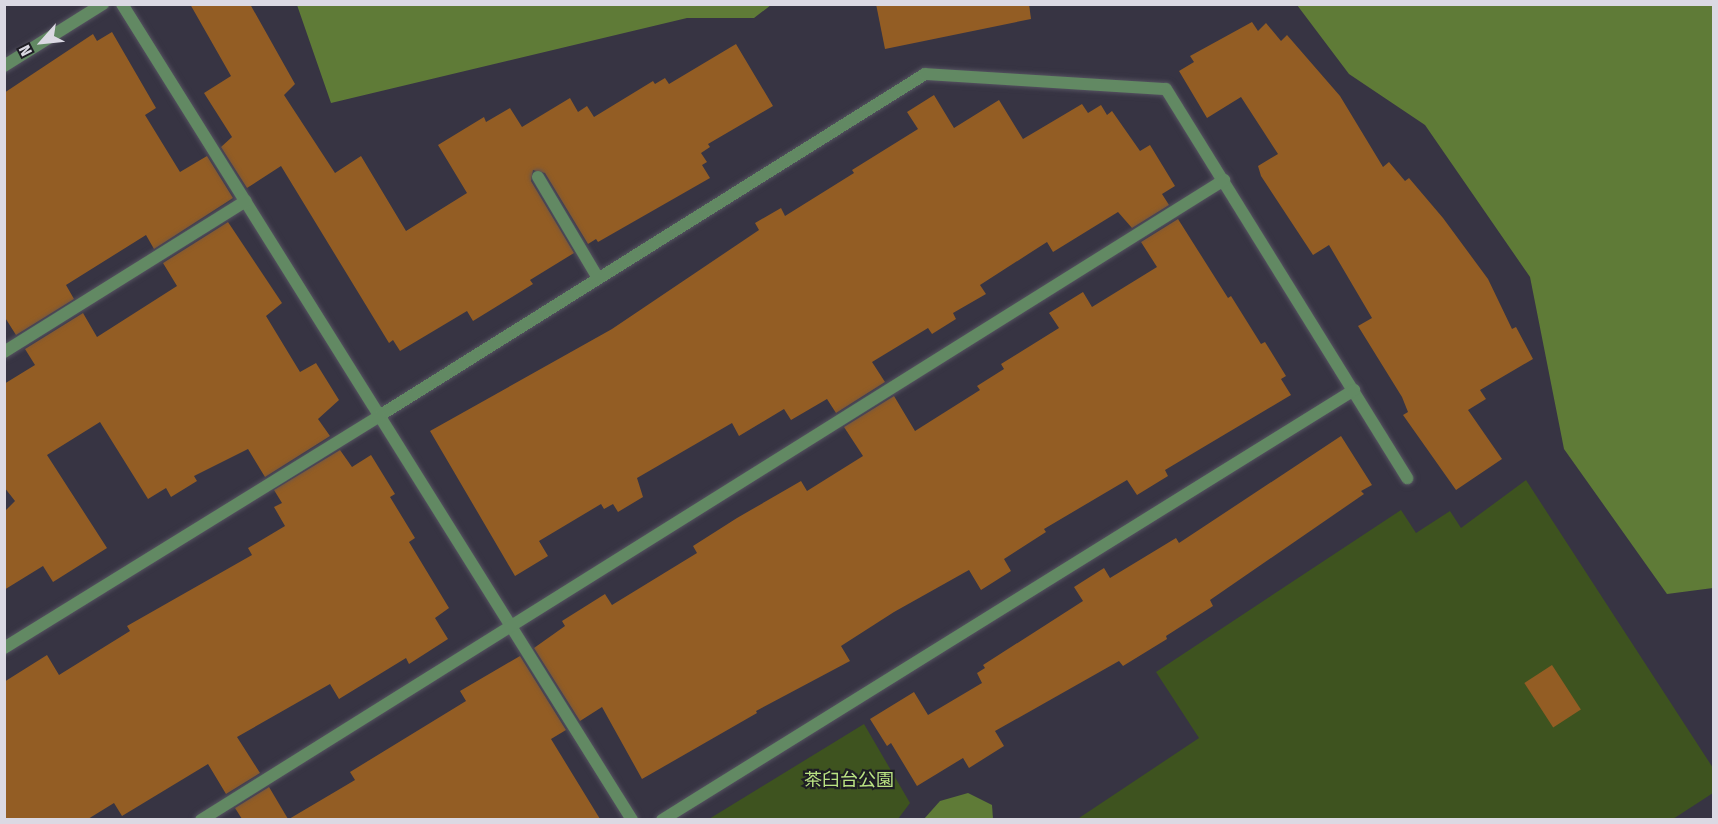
<!DOCTYPE html>
<html>
<head>
<meta charset="utf-8">
<style>
  body { margin:0 }
  #map { position:relative; width:1718px; height:824px; overflow:hidden; background:#373443; font-family:"Fira Sans Condensed","Noto Sans JP",sans-serif }
  div>[style] { position:absolute }
  [style*='--x'] { left:calc(var(--x)*1px); top:calc(var(--y)*1px); width:calc(var(--w)*1px); rotate:calc(var(--a)*1deg) }
  .green>* { inset:0; background:#3e531f }
  .forest>* { inset:0; background:#5f7b37 }
  .building>* { inset:0; background:#935d24; transform-origin:0 0 }
  .roads { filter:drop-shadow(0 0 2px #555260) drop-shadow(0 0 2px #555260) }
  .minor>* { height:12px; margin:-6px; padding:0 6px; transform-origin:6px; border-radius:6px; background:#628963 }
  .tertiary>* { height:12px; margin:-6px; padding:0 6px; transform-origin:6px; border-radius:6px; background:#628963 }
  span { translate:-50% -50%; white-space:nowrap; text-align:center; line-height:1.15; -webkit-text-stroke:4.5px #1e1d24; paint-order:stroke }
  .park-label { font-size:18px; color:#bae383 }
  .frame { position:absolute; inset:0; border:6px solid #dbd9e3; pointer-events:none }
  .north { position:absolute; left:12px; top:12px; width:60px; height:60px; -webkit-text-stroke:4px #1e1d24; paint-order:stroke; rotate:243deg; font-size:16px; font-weight:700; line-height:24px; text-align:center; color:#dbd9e3 }
  .north::after { content:''; display:block; margin:auto; width:21px; height:27px; background:#dbd9e3; clip-path:polygon(50% 0,100% 100%,50% 72%,0 100%) }
</style>
</head>
<body>
<div id="map">
  <div class="green">
    <i style="clip-path:polygon(1526px 480px,1713px 768px,1713px 793px,1673px 819px,1076px 820px,1199px 738px,1156px 672px,1401px 510px,1416px 533px,1450px 511px,1461px 528px)"></i>
    <i style="clip-path:polygon(864px 724px,910px 803px,898px 819px,709px 819px)"></i>
  </div>
  <div class="forest">
    <i style="clip-path:polygon(297px 5px,297px 4px,771px 5px,754px 18px,687px 18px,331px 103px)"></i>
    <i style="clip-path:polygon(1297px 5px,1713px 5px,1713px 588px,1667px 594px,1564px 449px,1530px 277px,1425px 125px,1349px 74px)"></i>
    <i style="clip-path:polygon(968px 793px,992px 805px,993px 819px,924px 819px,940px 801px)"></i>
  </div>
  <div class="building">
    <i style="clip-path:polygon(190px 4px,250px 4px,295px 84px,284px 95px,335px 173px,361px 156px,406px 231px,467px 193px,438px 145px,484px 117px,486px 122px,510px 108px,522px 127px,570px 98px,578px 112px,587px 106px,594px 117px,653px 81px,655px 84px,665px 78px,669px 84px,736px 44px,773px 106px,708px 144px,710px 147px,701px 153px,707px 162px,702px 165px,710px 178px,598px 242px,596px 239px,588px 244px,545px 173px,533px 170px,531px 181px,574px 253px,530px 280px,533px 284px,473px 321px,467px 311px,400px 351px,393px 340px,389px 343px,281px 166px,247px 188px,221px 147px,232px 137px,204px 93px,231px 76px)"></i>
    <i style="clip-path:polygon(876px 4px,1029px 4px,1031px 19px,885px 49px)"></i>
    <i style="clip-path:polygon(1252px 22px,1258px 31px,1266px 23px,1281px 41px,1287px 35px,1340px 96px,1383px 167px,1389px 162px,1405px 181px,1409px 178px,1443px 218px,1488px 279px,1512px 329px,1516px 327px,1533px 359px,1480px 390px,1486px 399px,1468px 410px,1502px 459px,1456px 490px,1403px 415px,1408px 412px,1402px 397px,1358px 326px,1372px 318px,1329px 245px,1313px 255px,1261px 176px,1258px 166px,1278px 154px,1241px 97px,1207px 118px,1179px 71px,1194px 62px,1190px 56px)"></i>
    <i style="clip-path:polygon(112px 32px,156px 108px,145px 115px,180px 172px,207px 156px,233px 198px,154px 249px,146px 235px,66px 285px,74px 299px,16px 335px,4px 316px,4px 93px,93px 34px,97px 41px)"></i>
    <i style="clip-path:polygon(934px 95px,954px 128px,999px 100px,1023px 139px,1082px 104px,1088px 113px,1101px 105px,1107px 115px,1112px 111px,1140px 151px,1150px 145px,1175px 186px,1162px 194px,1169px 205px,1132px 228px,1118px 212px,1053px 252px,1047px 242px,980px 285px,986px 294px,953px 313px,956px 319px,932px 334px,928px 328px,872px 362px,885px 382px,836px 413px,827px 399px,791px 420px,784px 409px,739px 436px,732px 423px,637px 478px,643px 497px,618px 512px,613px 504px,604px 509px,601px 504px,539px 541px,548px 556px,515px 576px,430px 431px,612px 329px,759px 230px,755px 223px,781px 208px,785px 216px,854px 173px,852px 170px,918px 129px,907px 112px)"></i>
    <i style="clip-path:polygon(1178px 219px,1228px 298px,1231px 296px,1261px 344px,1265px 342px,1286px 376px,1281px 379px,1291px 395px,1165px 470px,1168px 476px,1137px 495px,1127px 480px,1044px 529px,1046px 532px,1004px 559px,1011px 571px,981px 590px,969px 570px,894px 612px,841px 646px,850px 661px,756px 711px,757px 713px,642px 779px,602px 707px,580px 721px,534px 648px,565px 626px,562px 621px,605px 594px,612px 605px,697px 553px,693px 546px,737px 518px,801px 481px,807px 491px,863px 456px,844px 427px,894px 396px,915px 431px,980px 390px,977px 386px,1004px 369px,1001px 364px,1059px 328px,1049px 313px,1083px 292px,1092px 307px,1157px 267px,1141px 242px)"></i>
    <i style="clip-path:polygon(228px 222px,282px 303px,266px 316px,300px 372px,316px 363px,339px 400px,318px 419px,330px 436px,265px 477px,248px 449px,194px 476px,197px 481px,171px 497px,166px 488px,148px 499px,100px 422px,47px 455px,107px 548px,53px 582px,43px 566px,4px 590px,4px 512px,15px 501px,4px 487px,4px 384px,35px 365px,25px 349px,83px 313px,97px 337px,177px 286px,163px 263px)"></i>
    <i style="clip-path:polygon(1341px 436px,1372px 485px,1361px 491px,1364px 494px,1210px 600px,1213px 606px,1166px 636px,1167px 639px,1123px 666px,1119px 661px,995px 731px,1004px 746px,969px 768px,963px 758px,917px 786px,891px 743px,887px 746px,870px 719px,914px 692px,928px 715px,982px 683px,977px 673px,985px 668px,983px 665px,1083px 601px,1074px 587px,1104px 568px,1110px 578px,1176px 538px,1179px 543px)"></i>
    <i style="clip-path:polygon(340px 450px,352px 467px,371px 455px,395px 494px,390px 497px,415px 538px,409px 542px,449px 608px,435px 618px,448px 639px,409px 664px,406px 658px,339px 699px,330px 684px,237px 737px,260px 773px,226px 794px,208px 764px,122px 816px,114px 803px,88px 819px,4px 819px,4px 682px,47px 655px,59px 675px,130px 631px,127px 626px,252px 555px,248px 548px,285px 526px,274px 507px,282px 503px,274px 490px)"></i>
    <i style="clip-path:polygon(520px 656px,566px 730px,551px 739px,600px 819px,289px 819px,355px 780px,350px 772px,466px 701px,460px 691px)"></i>
    <i style="left:1552px;top:665px;width:53px;height:33px;rotate:57deg"></i>
    <i style="clip-path:polygon(269px 787px,288px 819px,242px 819px,235px 808px)"></i>
  </div>
  <div class="roads">
    <div class="minor">
      <i style="--x:122;--y:4;--w:962;--a:57.99"></i>
      <i style="--x:4;--y:66;--w:117;--a:-32.1"></i>
      <i style="--x:538;--y:177;--w:117;--a:59.3"></i>
      <i style="--x:4;--y:352;--w:285;--a:-32"></i>
      <i style="--x:379;--y:416;--w:644;--a:-32.06"></i>
      <i style="--x:925;--y:74;--w:241;--a:3.6"></i>
      <i style="--x:1166;--y:89;--w:458;--a:58.2"></i>
      <i style="--x:201;--y:820;--w:1207;--a:-32.03"></i>
      <i style="--x:662;--y:820;--w:815;--a:-31.86"></i>
    </div>
    <div class="tertiary">
      <i style="--x:4;--y:648;--w:441;--a:-31.7"></i>
    </div>
  </div>
  <div class="park-label">
    <span style="left:849px;top:780px">茶臼台公園</span>
  </div>
  <div class="frame"></div>
  <div class="north">N</div>
</div>
</body>
</html>
